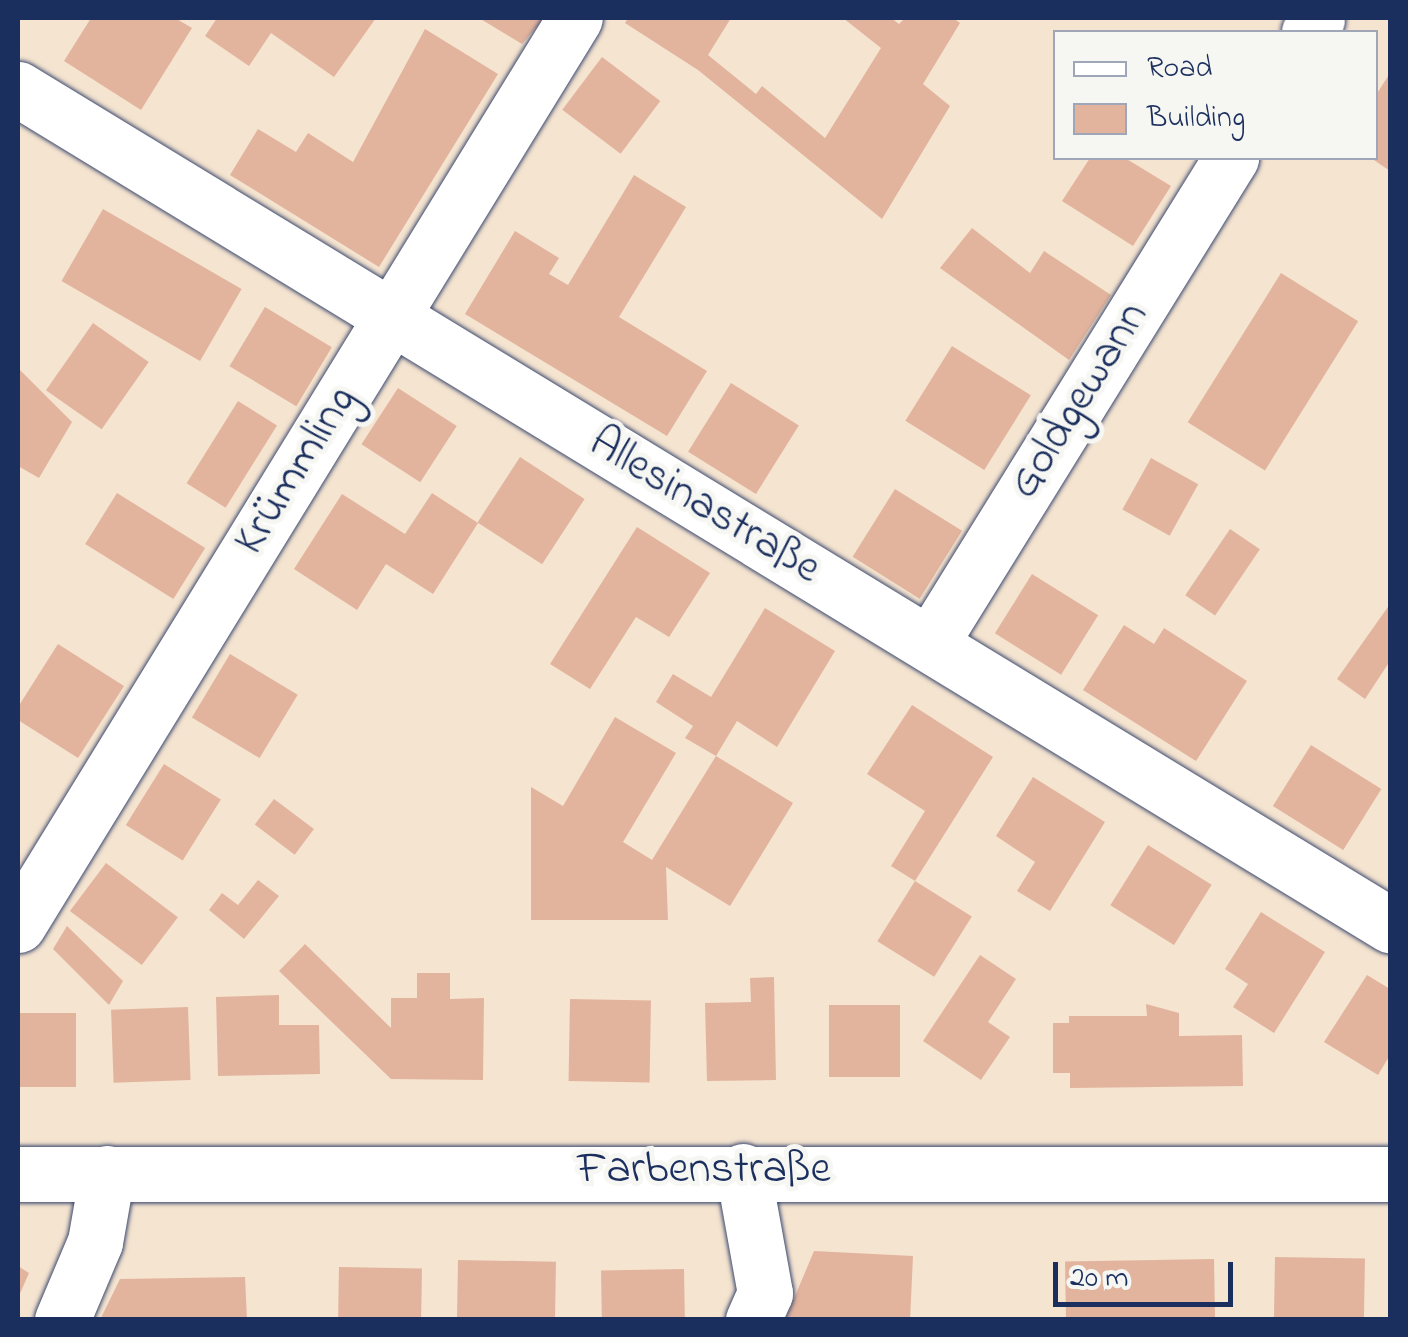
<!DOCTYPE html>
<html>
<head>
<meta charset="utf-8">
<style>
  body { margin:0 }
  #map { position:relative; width:1408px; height:1337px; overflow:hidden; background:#f5e4d0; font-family:"Indie Flower",sans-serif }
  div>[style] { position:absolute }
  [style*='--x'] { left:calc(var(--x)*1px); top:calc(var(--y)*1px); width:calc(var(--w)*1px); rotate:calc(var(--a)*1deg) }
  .building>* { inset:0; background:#e2b49e; transform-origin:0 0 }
  .roads { filter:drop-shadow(0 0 2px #3c4a6f) drop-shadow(0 0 2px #3c4a6f) }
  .minor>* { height:55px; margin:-27.5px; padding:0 27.5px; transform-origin:27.5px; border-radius:27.5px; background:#fff }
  span { translate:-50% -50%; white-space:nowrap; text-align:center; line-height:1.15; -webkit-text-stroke:10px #f6f6f2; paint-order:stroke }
  .street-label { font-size:45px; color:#1b2f5e }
  .frame { position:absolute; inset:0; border:20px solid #1b2f5e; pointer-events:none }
  .legend { position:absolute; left:1053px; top:30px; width:325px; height:130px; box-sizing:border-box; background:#f6f6f2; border:2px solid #9ea6b7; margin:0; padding:12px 18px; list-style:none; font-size:30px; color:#1b2f5e }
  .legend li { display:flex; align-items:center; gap:20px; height:50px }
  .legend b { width:50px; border:2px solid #9ea6b7 }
  .scale { position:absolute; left:1053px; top:1262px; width:180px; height:45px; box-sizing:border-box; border:5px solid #1b2f5e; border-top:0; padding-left:12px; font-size:30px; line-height:35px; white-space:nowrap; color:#1b2f5e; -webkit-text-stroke:8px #f6f6f2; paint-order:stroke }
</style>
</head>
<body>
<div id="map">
  <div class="building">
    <i style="clip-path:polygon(91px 18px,175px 18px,192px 28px,141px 110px,64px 61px)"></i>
    <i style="clip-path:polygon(217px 18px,376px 18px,334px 77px,271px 33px,249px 66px,205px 36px)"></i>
    <i style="clip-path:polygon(479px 18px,544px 18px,522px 44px)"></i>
    <i style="clip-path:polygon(628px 18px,731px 18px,708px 55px,756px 94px,762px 86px,825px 138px,881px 48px,843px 18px,891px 18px,899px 24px,905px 18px,953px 18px,960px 23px,923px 84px,950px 106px,882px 219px,698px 70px,625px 23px)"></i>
    <i style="clip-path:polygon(425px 29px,498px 74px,379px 267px,230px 175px,258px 129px,296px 152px,308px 133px,353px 162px)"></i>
    <i style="left:602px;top:57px;width:73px;height:66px;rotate:37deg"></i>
    <i style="clip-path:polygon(1390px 73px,1390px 171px,1371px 158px,1376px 95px)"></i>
    <i style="clip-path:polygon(1090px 158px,1125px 158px,1171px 186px,1133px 246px,1062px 201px)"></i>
    <i style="clip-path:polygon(634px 175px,686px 207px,619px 317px,707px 371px,667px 436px,465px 314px,515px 231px,559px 258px,549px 274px,568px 285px)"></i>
    <i style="left:103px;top:209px;width:160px;height:83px;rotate:30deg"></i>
    <i style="clip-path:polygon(972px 228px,1030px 273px,1044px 251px,1111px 295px,1069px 360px,940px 268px)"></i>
    <i style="left:1281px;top:273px;width:91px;height:176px;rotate:32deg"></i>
    <i style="left:265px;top:307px;width:78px;height:69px;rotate:31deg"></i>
    <i style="left:93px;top:323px;width:68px;height:82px;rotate:35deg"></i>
    <i style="left:952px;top:346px;width:93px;height:88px;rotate:32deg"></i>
    <i style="clip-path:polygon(18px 368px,72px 422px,39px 478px,18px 466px)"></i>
    <i style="left:731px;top:383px;width:80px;height:81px;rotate:32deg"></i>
    <i style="left:398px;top:388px;width:70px;height:67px;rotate:33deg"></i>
    <i style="left:238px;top:401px;width:46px;height:97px;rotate:32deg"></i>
    <i style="left:520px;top:457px;width:77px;height:78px;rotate:33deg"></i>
    <i style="left:1151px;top:458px;width:54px;height:59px;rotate:29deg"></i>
    <i style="left:895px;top:489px;width:79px;height:80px;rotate:32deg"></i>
    <i style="left:117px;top:493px;width:104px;height:60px;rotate:32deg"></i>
    <i style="clip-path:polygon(432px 493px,478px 523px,433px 594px,386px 564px,357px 610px,294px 569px,342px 494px,405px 534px)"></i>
    <i style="clip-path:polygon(637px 527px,710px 573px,669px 637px,636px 617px,590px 689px,550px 664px)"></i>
    <i style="left:1230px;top:529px;width:36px;height:80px;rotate:34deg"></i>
    <i style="left:1032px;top:574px;width:78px;height:70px;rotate:32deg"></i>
    <i style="clip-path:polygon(1390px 604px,1390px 661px,1365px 699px,1337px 679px)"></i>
    <i style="clip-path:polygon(765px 608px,835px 651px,777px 747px,737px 721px,716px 756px,685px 738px,693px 726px,656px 702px,673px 674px,711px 697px)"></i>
    <i style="clip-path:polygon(1124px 625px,1154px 644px,1164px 628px,1247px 681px,1196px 761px,1083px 690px)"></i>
    <i style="clip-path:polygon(58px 644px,124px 686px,78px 758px,18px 720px,18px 707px)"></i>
    <i style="left:230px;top:654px;width:79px;height:74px;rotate:31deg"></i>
    <i style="clip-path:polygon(912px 705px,993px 757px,915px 881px,891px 866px,925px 811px,867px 774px)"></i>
    <i style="clip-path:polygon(615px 717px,676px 753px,623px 842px,652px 860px,716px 756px,793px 803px,730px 906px,666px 867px,668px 920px,531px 920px,531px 787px,563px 806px)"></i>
    <i style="left:1311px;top:745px;width:83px;height:72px;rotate:32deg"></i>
    <i style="left:164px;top:764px;width:67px;height:72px;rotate:32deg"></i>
    <i style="clip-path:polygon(1033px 777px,1105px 822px,1050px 911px,1017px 891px,1035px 862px,996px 836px)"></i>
    <i style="left:274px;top:799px;width:50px;height:32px;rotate:37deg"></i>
    <i style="left:1148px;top:845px;width:75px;height:71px;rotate:32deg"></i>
    <i style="left:106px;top:863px;width:90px;height:60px;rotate:37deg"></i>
    <i style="clip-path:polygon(258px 880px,279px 896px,244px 939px,209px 910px,222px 893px,238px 905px)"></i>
    <i style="left:915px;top:881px;width:67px;height:71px;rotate:32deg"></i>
    <i style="clip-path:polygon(1261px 912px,1325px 952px,1274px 1033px,1233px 1007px,1248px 984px,1225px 969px)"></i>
    <i style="clip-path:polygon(67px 926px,123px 981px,109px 1005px,53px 949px)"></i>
    <i style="clip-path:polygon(305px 944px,391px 1028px,391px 998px,417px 998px,417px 973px,450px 973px,450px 999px,484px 998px,483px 1080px,391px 1079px,279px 971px)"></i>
    <i style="clip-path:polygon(980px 955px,1016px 979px,988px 1022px,1010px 1037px,981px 1080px,923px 1041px)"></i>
    <i style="clip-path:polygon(1367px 975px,1390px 989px,1390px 1055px,1378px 1075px,1324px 1042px)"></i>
    <i style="clip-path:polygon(774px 977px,776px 1080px,707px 1081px,705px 1003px,751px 1002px,750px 978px)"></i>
    <i style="clip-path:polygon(279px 995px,279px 1025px,319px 1025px,320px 1074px,218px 1076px,216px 997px)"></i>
    <i style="left:570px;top:999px;width:81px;height:82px;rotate:1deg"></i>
    <i style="clip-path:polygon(1146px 1004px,1179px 1013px,1179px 1036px,1242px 1035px,1243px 1086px,1070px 1088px,1070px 1073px,1053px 1073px,1053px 1023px,1069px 1023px,1069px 1016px,1147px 1016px)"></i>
    <i style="left:829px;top:1005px;width:71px;height:72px"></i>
    <i style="left:188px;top:1007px;width:73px;height:77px;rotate:88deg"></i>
    <i style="left:18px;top:1013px;width:58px;height:74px"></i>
    <i style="clip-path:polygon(814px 1251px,913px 1256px,910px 1320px,785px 1320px)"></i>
    <i style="left:1275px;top:1257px;width:90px;height:63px;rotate:1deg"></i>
    <i style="left:1214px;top:1259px;width:61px;height:149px;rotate:89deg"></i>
    <i style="left:458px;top:1260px;width:98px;height:60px;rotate:1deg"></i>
    <i style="clip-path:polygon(18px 1266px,29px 1273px,18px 1298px)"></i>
    <i style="left:339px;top:1267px;width:83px;height:53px;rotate:1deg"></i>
    <i style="left:684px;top:1269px;width:51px;height:83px;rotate:89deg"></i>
    <i style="clip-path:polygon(245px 1277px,247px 1320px,100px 1320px,120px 1279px)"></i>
  </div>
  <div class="roads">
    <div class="minor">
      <i style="--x:1309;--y:32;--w:15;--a:-58"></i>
      <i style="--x:18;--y:89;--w:1607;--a:31.36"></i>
      <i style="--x:930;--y:644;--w:572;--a:-58.23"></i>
      <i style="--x:18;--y:925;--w:1064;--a:-58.45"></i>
      <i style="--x:743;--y:1171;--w:124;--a:79.8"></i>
      <i style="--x:765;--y:1293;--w:30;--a:114"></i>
      <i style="--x:18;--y:1174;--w:1372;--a:0"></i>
      <i style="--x:62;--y:1320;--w:85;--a:-67.1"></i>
      <i style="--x:95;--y:1242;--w:70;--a:-80.1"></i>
    </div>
  </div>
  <div class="street-label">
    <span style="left:1080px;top:401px;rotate:-58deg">Goldgewann</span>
    <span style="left:297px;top:471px;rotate:-58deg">Krümmling</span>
    <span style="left:704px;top:507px;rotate:31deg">Allesinastraße</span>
    <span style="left:704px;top:1171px">Farbenstraße</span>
  </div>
  <div class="frame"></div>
  <ul class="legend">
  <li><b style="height:12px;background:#fff"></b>Road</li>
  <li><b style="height:28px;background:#e2b49e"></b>Building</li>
  </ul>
  <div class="scale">20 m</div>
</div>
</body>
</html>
